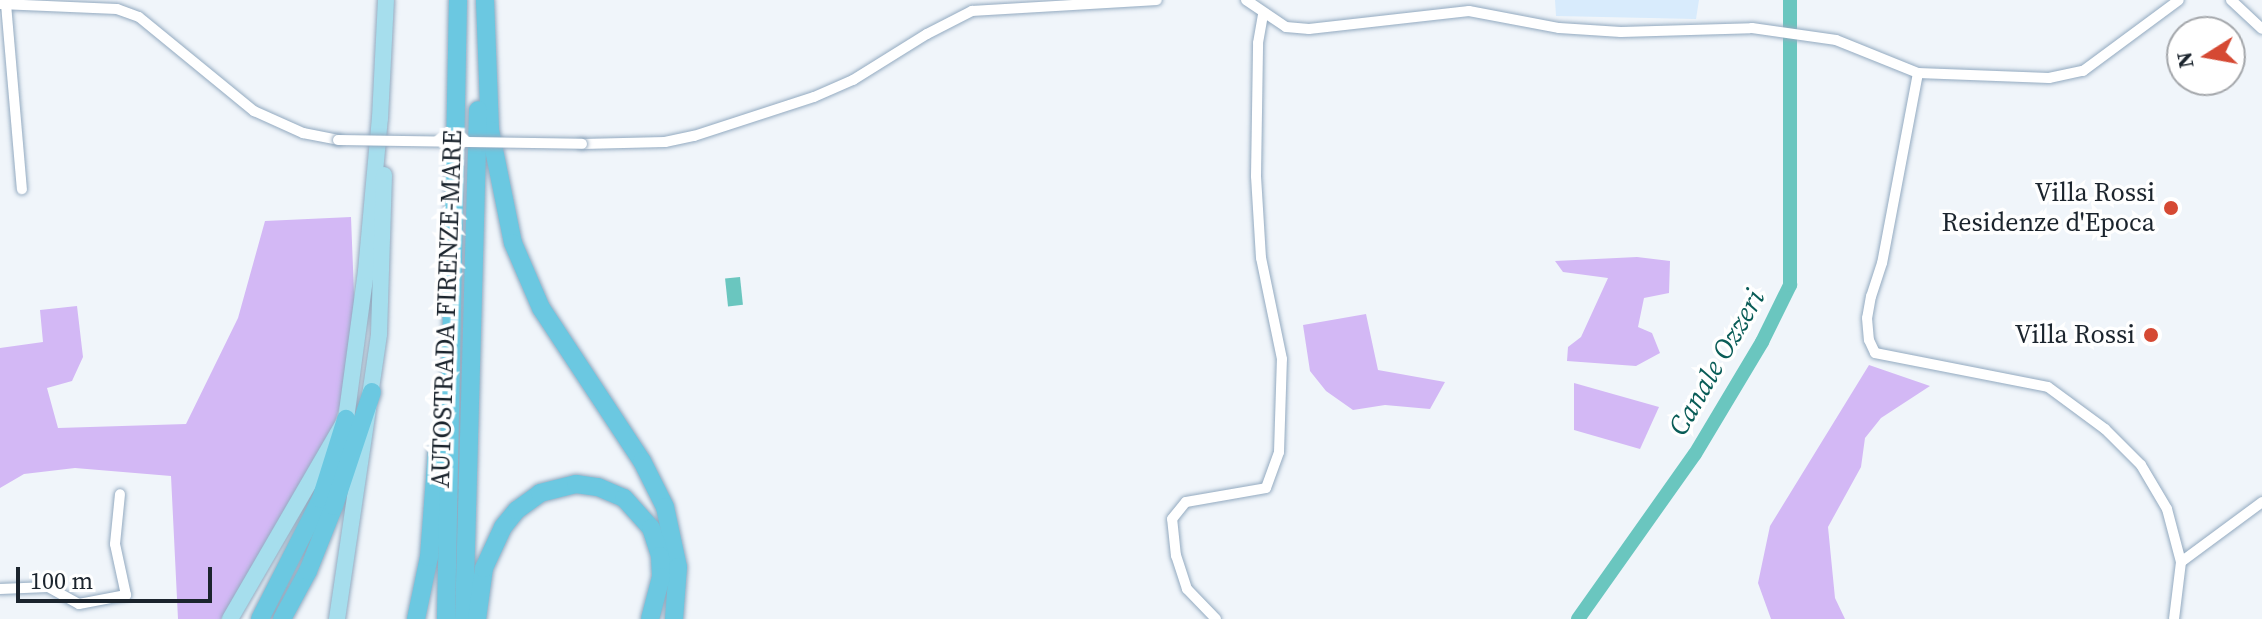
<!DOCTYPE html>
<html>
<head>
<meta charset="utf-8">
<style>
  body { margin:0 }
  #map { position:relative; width:2262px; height:619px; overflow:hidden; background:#f0f5fa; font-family:"Source Serif 4",serif }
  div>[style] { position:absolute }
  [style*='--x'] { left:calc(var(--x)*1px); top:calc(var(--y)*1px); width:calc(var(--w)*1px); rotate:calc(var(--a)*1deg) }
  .built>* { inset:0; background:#d8ebfc }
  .green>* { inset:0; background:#d3b8f5 }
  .water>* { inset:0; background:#6ac6bf; transform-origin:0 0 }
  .canal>* { height:14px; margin:-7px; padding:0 7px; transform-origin:7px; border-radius:7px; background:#6ac6bf }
  .roads { filter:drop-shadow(0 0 2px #93aac0) drop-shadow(0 0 2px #93aac0) }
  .minor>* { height:10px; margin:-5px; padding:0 5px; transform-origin:5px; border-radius:5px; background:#fff }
  .primary>* { height:16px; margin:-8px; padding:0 8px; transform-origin:8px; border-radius:8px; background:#a6deed }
  .motorway>* { height:18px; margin:-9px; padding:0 9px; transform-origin:9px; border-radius:9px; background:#6bc8e1 }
  .bridges { filter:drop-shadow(0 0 2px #93aac0) drop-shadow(0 0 2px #93aac0) }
  .minor-bridge>* { height:10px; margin:-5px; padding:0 5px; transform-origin:5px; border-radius:5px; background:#fff }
  .dots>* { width:22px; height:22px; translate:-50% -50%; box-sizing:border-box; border:4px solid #fff; border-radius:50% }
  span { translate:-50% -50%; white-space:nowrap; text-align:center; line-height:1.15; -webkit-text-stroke:7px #fff; paint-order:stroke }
  .poi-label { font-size:26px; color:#1b242d }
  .right { translate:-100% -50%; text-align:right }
  .street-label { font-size:26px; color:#1b242d }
  .water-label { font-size:28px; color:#095c57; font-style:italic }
  .north { position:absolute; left:2166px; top:16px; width:80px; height:80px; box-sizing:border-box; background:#fff; border:2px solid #a4a7ab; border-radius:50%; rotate:259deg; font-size:22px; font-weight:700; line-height:32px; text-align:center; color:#1b242d }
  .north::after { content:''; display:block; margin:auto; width:28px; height:36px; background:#d54933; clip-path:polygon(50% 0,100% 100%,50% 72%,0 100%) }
  .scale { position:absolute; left:16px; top:567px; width:196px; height:36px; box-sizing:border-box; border:4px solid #1b242d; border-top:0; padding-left:10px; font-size:24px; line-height:28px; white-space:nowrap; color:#1b242d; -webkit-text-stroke:6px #fff; paint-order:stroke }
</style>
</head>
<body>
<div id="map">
  <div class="built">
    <i style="clip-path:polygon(1555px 0,1699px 0,1696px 19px,1556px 16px)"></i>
  </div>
  <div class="green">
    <i style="clip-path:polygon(351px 217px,355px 319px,345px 389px,334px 425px,221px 619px,178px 619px,171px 476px,75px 468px,24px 474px,0 488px,0 348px,43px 342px,40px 310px,77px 306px,83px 357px,72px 381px,47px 388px,58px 428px,186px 424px,238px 318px,265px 221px)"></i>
    <i style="clip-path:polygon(1637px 257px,1670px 261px,1669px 293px,1644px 298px,1638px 327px,1652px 333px,1660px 353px,1636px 366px,1567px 361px,1568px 347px,1581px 337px,1608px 278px,1563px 272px,1555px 261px)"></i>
    <i style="clip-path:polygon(1366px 314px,1378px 370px,1445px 382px,1430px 409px,1385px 405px,1353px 410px,1326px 391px,1310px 371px,1303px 325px)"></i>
    <i style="clip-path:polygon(1869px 365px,1930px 386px,1881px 418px,1865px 438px,1861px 467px,1828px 527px,1835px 598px,1845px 619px,1771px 619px,1758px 583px,1770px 526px)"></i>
    <i style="clip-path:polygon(1574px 383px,1659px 407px,1640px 449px,1574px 430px)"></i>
  </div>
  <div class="water">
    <i style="left:740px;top:277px;width:28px;height:15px;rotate:84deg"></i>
  </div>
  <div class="canal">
    <i style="--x:1578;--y:619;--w:202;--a:-54.7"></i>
    <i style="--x:1695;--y:454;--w:131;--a:-59.1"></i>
    <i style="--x:1762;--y:342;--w:64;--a:-63.8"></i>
    <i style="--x:1790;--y:285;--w:285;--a:-90"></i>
  </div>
  <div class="roads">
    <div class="minor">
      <i style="--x:1246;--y:0;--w:48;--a:34"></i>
      <i style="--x:1286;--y:27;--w:23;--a:5"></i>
      <i style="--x:1309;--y:29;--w:161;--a:-6.4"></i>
      <i style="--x:1469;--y:11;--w:92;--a:10.7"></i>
      <i style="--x:1559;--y:28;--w:62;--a:3.7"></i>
      <i style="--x:1621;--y:32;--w:131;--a:-1.7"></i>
      <i style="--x:1752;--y:28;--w:85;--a:8.1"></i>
      <i style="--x:1836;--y:40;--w:88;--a:21.9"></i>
      <i style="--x:1918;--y:73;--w:131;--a:2.2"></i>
      <i style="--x:2049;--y:78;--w:35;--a:-12"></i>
      <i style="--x:2083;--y:71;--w:119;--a:-36.5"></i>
      <i style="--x:2231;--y:0;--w:42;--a:43.1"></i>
      <i style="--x:0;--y:4;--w:117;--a:2.4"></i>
      <i style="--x:117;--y:9;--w:23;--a:20"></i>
      <i style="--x:139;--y:17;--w:149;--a:39.3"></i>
      <i style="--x:254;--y:111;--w:54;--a:24.2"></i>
      <i style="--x:303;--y:133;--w:36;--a:11"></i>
      <i style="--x:6;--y:4;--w:186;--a:85.1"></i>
      <i style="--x:1918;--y:73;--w:193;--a:100.7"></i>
      <i style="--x:1882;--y:263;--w:35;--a:108"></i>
      <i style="--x:1871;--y:296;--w:22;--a:100"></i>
      <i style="--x:1867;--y:318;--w:22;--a:85"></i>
      <i style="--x:1869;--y:340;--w:14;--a:65"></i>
      <i style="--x:1875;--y:353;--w:176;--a:11.1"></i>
      <i style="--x:2048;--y:387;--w:71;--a:36.4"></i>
      <i style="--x:2105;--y:429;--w:51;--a:45"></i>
      <i style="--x:2141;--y:465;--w:51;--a:59.4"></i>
      <i style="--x:2167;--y:509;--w:55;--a:75.2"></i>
      <i style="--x:2181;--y:562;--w:57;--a:97"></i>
      <i style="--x:582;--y:144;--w:83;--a:-1.4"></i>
      <i style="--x:665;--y:142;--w:30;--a:-12"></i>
      <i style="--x:694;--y:136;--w:126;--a:-18"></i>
      <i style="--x:814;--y:97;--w:43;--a:-23.6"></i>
      <i style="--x:853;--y:80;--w:87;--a:-31.9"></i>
      <i style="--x:927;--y:34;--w:51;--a:-27.1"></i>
      <i style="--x:972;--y:11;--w:185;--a:-3.4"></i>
      <i style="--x:2181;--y:562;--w:101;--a:-36.5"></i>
      <i style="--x:0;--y:589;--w:48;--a:-2.4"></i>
      <i style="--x:48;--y:587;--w:35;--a:29"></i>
      <i style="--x:79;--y:604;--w:48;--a:-10.8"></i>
      <i style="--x:126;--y:595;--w:52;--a:-102.2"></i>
      <i style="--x:115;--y:544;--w:50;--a:-84.3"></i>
      <i style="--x:1216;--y:619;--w:42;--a:-134"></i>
      <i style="--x:1187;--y:589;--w:35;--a:-108"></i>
      <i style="--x:1176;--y:556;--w:37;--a:-96"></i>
      <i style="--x:1172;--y:519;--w:22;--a:-51"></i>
      <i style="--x:1186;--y:502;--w:81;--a:-9.9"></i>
      <i style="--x:1266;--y:488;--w:38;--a:-70"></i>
      <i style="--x:1279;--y:452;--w:93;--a:-88.2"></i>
      <i style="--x:1282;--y:359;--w:103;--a:-101.7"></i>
      <i style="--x:1261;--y:258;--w:82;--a:-93.5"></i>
      <i style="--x:1256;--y:176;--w:133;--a:-89.1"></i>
      <i style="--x:1258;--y:43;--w:29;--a:-80"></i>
    </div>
    <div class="primary">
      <i style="--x:230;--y:619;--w:231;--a:-59.9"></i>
      <i style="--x:346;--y:419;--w:149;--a:-82.3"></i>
      <i style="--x:366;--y:271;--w:154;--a:-84.8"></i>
      <i style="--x:380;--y:118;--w:118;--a:-87.1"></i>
      <i style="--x:337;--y:619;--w:288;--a:-81.6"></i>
      <i style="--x:379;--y:334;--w:159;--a:-88.2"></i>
    </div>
    <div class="motorway">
      <i style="--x:485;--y:0;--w:130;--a:87.8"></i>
      <i style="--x:490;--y:130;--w:115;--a:78.5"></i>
      <i style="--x:513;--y:243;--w:71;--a:66.7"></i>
      <i style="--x:541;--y:308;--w:183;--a:56.6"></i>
      <i style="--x:642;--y:461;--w:51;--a:63.4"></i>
      <i style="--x:665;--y:507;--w:61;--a:77.8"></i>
      <i style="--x:678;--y:567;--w:52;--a:94.4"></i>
      <i style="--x:260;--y:619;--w:135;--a:-63.1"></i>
      <i style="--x:321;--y:499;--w:84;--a:-72.6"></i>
      <i style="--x:282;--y:619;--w:55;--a:-61.6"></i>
      <i style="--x:308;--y:571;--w:70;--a:-68.2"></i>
      <i style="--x:334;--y:506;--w:120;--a:-71.6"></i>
      <i style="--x:416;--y:619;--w:63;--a:-78.2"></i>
      <i style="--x:429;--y:557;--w:107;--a:-85.7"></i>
      <i style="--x:446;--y:619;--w:619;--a:-88.89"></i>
      <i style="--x:464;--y:619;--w:509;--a:-88.42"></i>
      <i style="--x:477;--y:619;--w:51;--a:-82.2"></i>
      <i style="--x:484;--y:568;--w:45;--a:-65.1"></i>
      <i style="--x:503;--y:527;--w:22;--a:-51"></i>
      <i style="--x:517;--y:510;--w:29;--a:-36"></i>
      <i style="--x:540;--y:493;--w:37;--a:-14"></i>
      <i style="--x:576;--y:484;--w:22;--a:8"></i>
      <i style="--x:598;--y:487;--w:28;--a:23"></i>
      <i style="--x:624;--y:498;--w:40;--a:48"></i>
      <i style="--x:651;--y:528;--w:29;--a:72"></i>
      <i style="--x:660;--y:556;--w:21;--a:87"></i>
      <i style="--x:661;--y:577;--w:43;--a:104.7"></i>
    </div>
  </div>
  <div class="bridges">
    <div class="minor-bridge">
      <i style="--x:338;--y:140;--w:244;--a:0.9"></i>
    </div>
  </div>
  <div class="dots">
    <i style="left:2171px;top:208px;background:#d54933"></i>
    <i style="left:2151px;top:335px;background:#d54933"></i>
  </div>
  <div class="poi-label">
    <span class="right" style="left:2155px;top:208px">Villa Rossi<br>Residenze d'Epoca</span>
    <span class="right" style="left:2135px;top:335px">Villa Rossi</span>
  </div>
  <div class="street-label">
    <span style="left:447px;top:309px;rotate:-88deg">AUTOSTRADA FIRENZE-MARE</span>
  </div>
  <div class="water-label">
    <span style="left:1716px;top:362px;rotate:-60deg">Canale Ozzeri</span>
  </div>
  <div class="north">N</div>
  <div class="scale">100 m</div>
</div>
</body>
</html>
